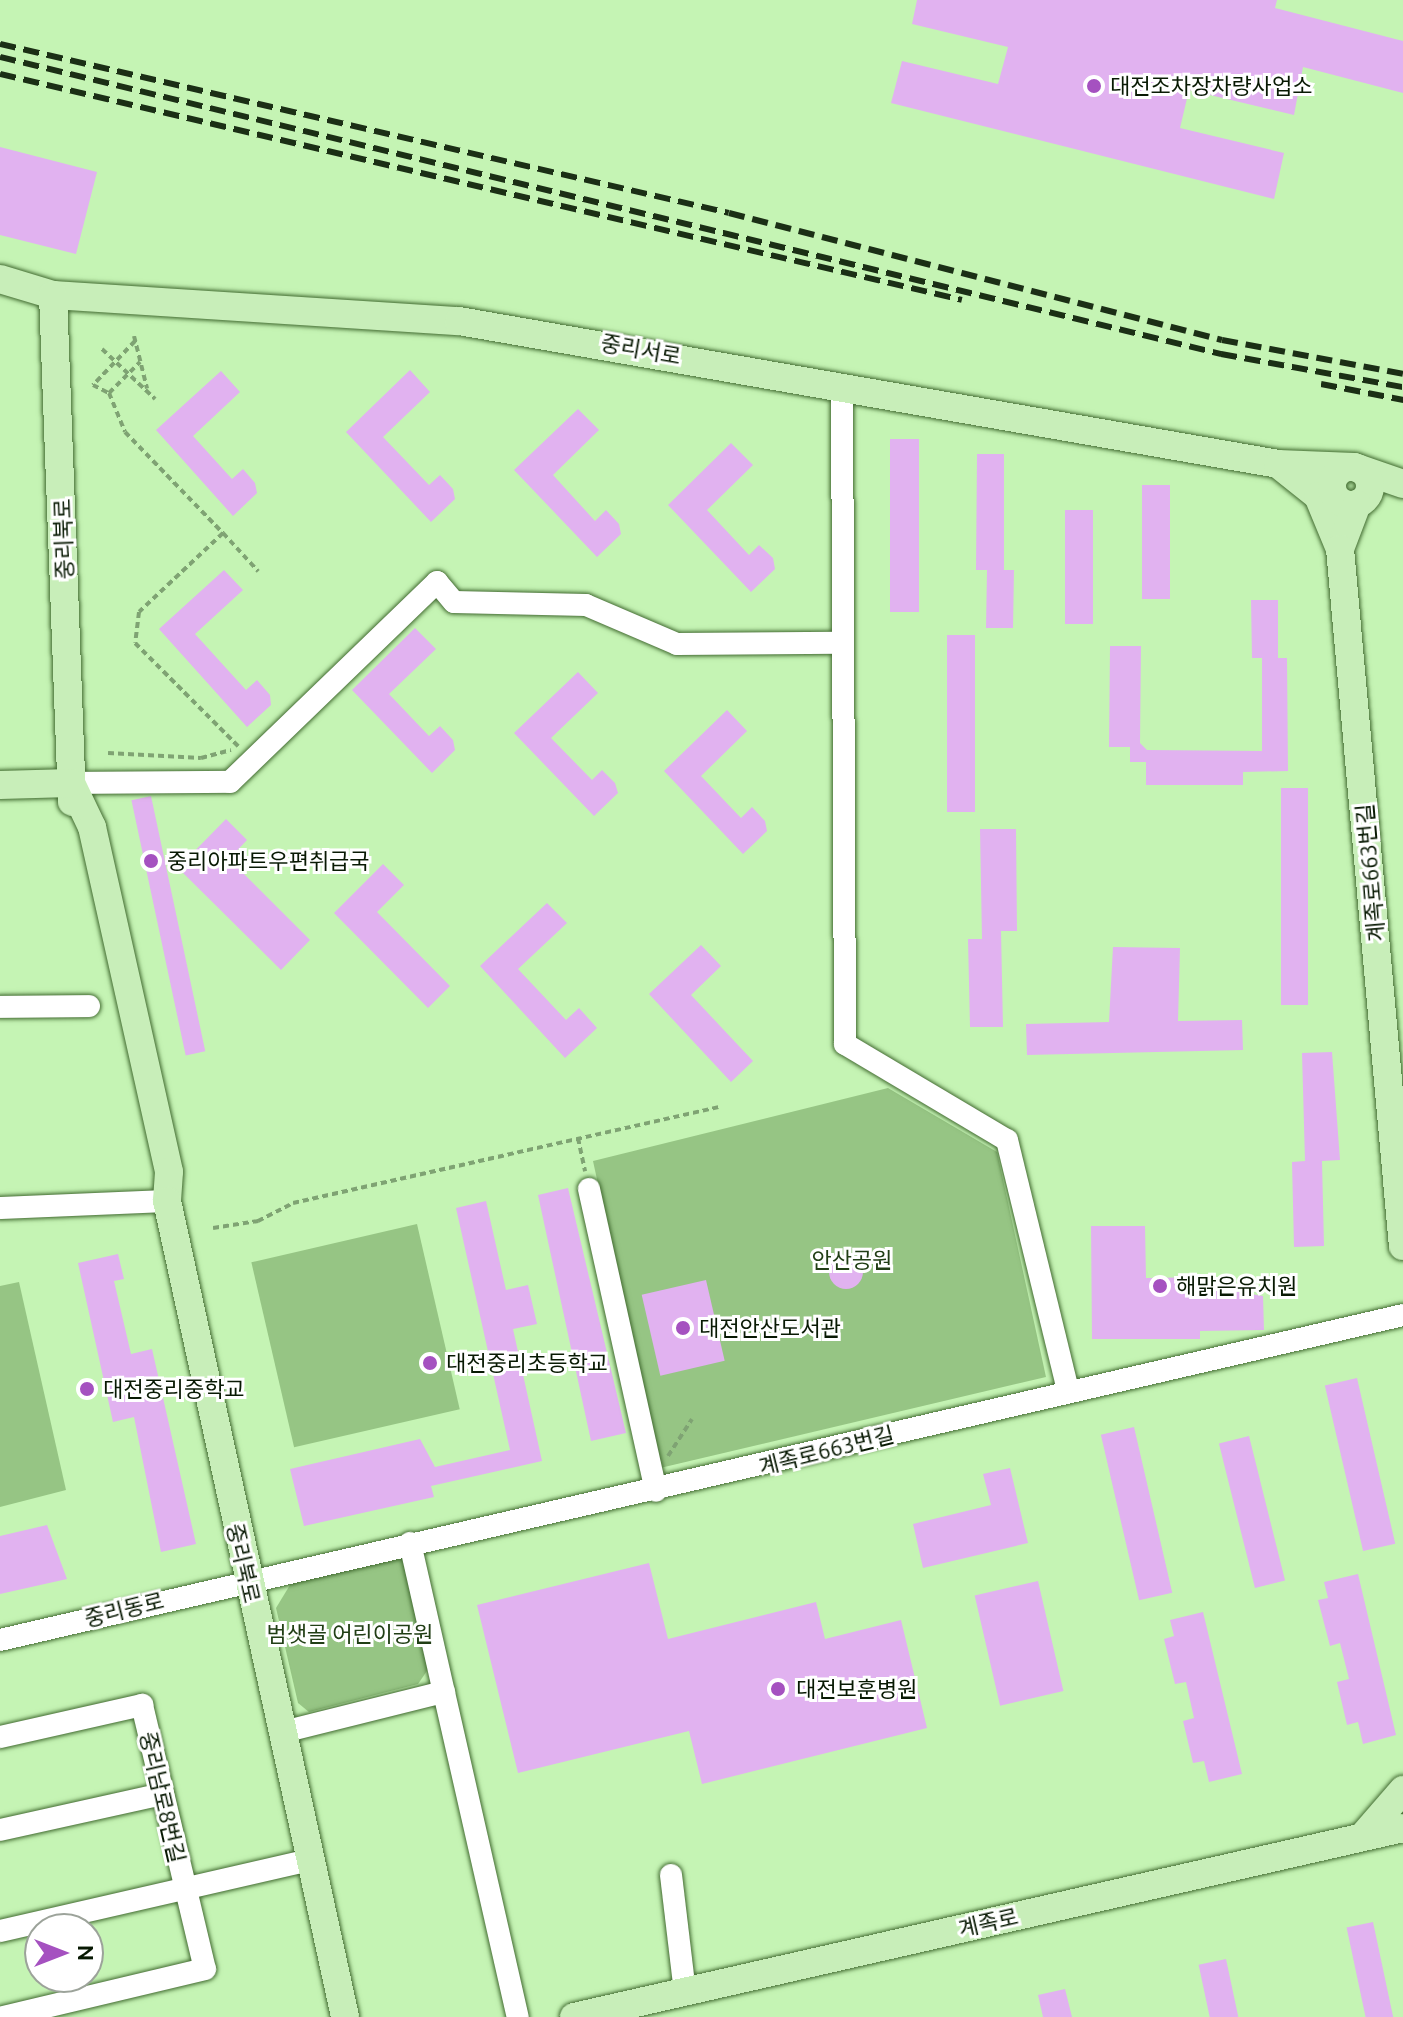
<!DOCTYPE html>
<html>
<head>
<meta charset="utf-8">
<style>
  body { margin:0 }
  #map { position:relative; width:1403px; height:2017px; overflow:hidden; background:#c5f4b4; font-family:Ubuntu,"Noto Sans KR",sans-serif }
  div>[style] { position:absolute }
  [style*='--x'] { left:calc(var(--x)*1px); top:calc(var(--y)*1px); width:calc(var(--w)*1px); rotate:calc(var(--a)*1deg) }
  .green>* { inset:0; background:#96c584; transform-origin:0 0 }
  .building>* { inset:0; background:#e1b2f0; transform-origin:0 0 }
  .round { border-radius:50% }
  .path>* { height:4px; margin-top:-2px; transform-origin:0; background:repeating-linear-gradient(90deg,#7fa373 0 6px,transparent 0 10px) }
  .roads { filter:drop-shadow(0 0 2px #426b31) drop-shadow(0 0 2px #426b31) }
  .minor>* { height:22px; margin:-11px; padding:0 11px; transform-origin:11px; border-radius:11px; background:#fff }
  .major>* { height:28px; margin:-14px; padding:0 14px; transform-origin:14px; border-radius:14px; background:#c8eeb9 }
  .major>.ring { margin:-14px; padding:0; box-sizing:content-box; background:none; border:28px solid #c8eeb9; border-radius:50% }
  .rail>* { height:6px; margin-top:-3px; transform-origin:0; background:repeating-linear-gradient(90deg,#1b2f15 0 16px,transparent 0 24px) }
  .dots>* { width:22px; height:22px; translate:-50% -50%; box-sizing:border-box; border:4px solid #fff; border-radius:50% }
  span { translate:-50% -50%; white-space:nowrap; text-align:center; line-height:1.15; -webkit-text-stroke:6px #fff; paint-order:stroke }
  .poi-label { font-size:22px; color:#081903 }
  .left { translate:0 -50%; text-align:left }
  .street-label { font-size:22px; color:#081903 }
  .park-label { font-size:22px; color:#213e15 }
  .north { position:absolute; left:24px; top:1913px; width:80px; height:80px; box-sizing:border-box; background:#fff; border:2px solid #9ca39a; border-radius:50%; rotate:90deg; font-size:22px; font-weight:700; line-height:32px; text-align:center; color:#081903 }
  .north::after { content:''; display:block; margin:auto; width:28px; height:36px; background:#a551c0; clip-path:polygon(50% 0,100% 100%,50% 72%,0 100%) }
</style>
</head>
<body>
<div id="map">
  <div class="green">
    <i style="clip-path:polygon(888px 1088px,997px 1152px,1046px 1377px,660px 1468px,593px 1161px)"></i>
    <i style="left:417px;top:1224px;width:190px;height:170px;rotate:77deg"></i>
    <i style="clip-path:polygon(19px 1282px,66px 1490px,0 1507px,0 1286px)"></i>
    <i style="clip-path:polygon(405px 1553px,431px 1665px,418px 1684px,309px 1712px,298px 1703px,276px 1608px,293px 1580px)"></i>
  </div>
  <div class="building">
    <i style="clip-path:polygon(917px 0,1277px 0,1275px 8px,1403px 41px,1403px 93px,1303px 67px,1294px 115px,1189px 90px,1180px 128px,1284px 153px,1274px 199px,891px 103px,902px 61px,998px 84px,1008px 47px,912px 24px)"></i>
    <i style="clip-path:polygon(0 147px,97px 172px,76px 254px,0 235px)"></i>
    <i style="clip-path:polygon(410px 370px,430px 392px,383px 437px,429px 485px,440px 475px,453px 489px,455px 499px,431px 522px,346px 432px)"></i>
    <i style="clip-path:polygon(221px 371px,240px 392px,193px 436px,232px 479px,243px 469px,255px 483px,257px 493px,233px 516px,156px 430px)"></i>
    <i style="clip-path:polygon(578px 409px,599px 430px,553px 475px,595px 521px,606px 510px,619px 524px,621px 534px,597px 557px,514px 470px)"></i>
    <i style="left:890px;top:439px;width:29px;height:173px"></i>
    <i style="clip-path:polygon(731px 443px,753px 465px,707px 510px,749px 555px,759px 545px,773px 558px,775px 569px,751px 592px,668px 505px)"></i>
    <i style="clip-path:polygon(977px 454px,1004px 454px,1004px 570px,1014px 570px,1013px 628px,986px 628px,987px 570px,976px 570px)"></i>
    <i style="left:1142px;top:485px;width:28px;height:114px"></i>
    <i style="left:1065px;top:510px;width:28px;height:114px"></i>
    <i style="clip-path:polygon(224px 570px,243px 590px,195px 634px,246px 690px,257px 680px,270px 695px,271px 705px,247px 727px,159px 629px)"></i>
    <i style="clip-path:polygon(1251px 600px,1278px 600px,1278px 658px,1287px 658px,1288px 771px,1243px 772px,1243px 785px,1146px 785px,1146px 762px,1130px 762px,1130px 747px,1109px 747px,1110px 646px,1141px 646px,1140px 743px,1147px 750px,1262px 751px,1262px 658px,1252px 658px)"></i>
    <i style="clip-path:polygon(415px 628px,436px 649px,389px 694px,429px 736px,440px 726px,453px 740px,455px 750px,432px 773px,352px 690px)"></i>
    <i style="left:947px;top:635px;width:28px;height:177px"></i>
    <i style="clip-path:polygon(578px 672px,598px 693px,551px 738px,592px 780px,602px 770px,615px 783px,618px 793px,594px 816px,514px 733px)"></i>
    <i style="clip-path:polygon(727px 710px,747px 731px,701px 776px,741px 818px,752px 807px,765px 821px,767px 831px,743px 854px,664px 771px)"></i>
    <i style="left:1281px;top:788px;width:27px;height:217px"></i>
    <i style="left:151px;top:796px;width:261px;height:20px;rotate:78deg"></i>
    <i style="clip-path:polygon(226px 819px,247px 840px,229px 859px,310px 940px,281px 970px,178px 868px)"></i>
    <i style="clip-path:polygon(980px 829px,1016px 829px,1017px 931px,1001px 931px,1003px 1027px,970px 1027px,968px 939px,982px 939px)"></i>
    <i style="clip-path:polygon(383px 864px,404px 885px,377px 912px,450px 986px,428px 1008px,334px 913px)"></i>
    <i style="clip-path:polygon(547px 903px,567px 923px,518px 969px,566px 1020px,579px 1008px,597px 1028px,565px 1058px,480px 966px)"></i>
    <i style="clip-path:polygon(701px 945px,721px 966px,691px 995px,753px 1061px,731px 1082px,649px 994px)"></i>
    <i style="clip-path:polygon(1113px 947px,1180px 948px,1178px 1021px,1242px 1020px,1243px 1050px,1027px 1055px,1026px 1024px,1109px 1022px)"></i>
    <i style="clip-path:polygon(1332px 1052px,1340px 1160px,1322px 1161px,1324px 1246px,1294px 1247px,1292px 1162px,1305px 1161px,1302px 1053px)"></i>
    <i style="clip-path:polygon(568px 1188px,626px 1433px,591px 1441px,538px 1195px)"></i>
    <i style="clip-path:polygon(486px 1201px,506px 1290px,528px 1285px,537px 1324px,513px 1329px,542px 1461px,431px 1486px,434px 1497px,304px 1526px,290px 1469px,420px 1439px,435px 1467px,510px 1450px,456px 1208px)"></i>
    <i style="clip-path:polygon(1091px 1226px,1145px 1226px,1146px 1278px,1208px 1277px,1208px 1287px,1263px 1296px,1264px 1330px,1200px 1331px,1200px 1339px,1092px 1339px)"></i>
    <i style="clip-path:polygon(118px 1254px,124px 1279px,114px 1281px,131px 1354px,152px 1349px,196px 1544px,161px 1552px,134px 1417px,113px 1422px,78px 1263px)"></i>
    <i class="round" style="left:829px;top:1255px;width:34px;height:34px"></i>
    <i style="left:706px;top:1280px;width:83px;height:66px;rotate:77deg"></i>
    <i style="left:1357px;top:1378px;width:170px;height:33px;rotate:77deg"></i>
    <i style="left:1134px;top:1427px;width:170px;height:34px;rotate:77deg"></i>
    <i style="left:1249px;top:1436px;width:149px;height:31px;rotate:76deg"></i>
    <i style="clip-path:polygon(1010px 1468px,1028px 1543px,923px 1568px,913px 1524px,991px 1505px,983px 1474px)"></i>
    <i style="clip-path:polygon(47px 1525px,67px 1579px,0 1594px,0 1536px)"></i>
    <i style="clip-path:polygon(649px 1563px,668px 1639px,816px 1602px,825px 1639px,901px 1620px,927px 1728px,702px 1784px,689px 1731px,518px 1773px,477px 1605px)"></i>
    <i style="clip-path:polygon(1358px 1574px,1396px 1735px,1363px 1744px,1358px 1722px,1347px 1725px,1337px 1682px,1349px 1679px,1340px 1643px,1330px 1646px,1318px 1600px,1328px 1598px,1324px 1582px)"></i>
    <i style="left:1038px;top:1581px;width:113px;height:65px;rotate:77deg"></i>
    <i style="clip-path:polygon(1203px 1612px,1242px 1774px,1209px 1782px,1204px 1761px,1193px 1763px,1183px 1721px,1194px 1718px,1186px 1682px,1175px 1684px,1164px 1639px,1174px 1636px,1170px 1620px)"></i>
    <i style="left:1373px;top:1922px;width:97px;height:27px;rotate:78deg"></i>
    <i style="left:1226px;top:1959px;width:59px;height:28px;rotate:78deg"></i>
    <i style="clip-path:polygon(1065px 1989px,1072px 2017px,1043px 2017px,1038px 1995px)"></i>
  </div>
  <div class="path">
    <i style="--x:134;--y:336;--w:54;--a:76"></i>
    <i style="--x:135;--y:341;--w:61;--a:133.7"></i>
    <i style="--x:93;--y:385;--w:18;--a:27"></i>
    <i style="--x:109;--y:393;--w:42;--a:67.7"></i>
    <i style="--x:125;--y:432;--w:141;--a:45.9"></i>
    <i style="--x:223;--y:533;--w:115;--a:136.8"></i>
    <i style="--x:139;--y:612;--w:31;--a:97"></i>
    <i style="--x:135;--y:643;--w:146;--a:45"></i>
    <i style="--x:102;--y:349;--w:73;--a:43.3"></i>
    <i style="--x:109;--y:393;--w:44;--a:-45"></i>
    <i style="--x:223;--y:533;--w:52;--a:47.4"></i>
    <i style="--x:108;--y:753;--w:93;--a:3.1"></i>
    <i style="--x:201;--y:758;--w:31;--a:-15"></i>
    <i style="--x:578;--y:1138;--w:34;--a:78"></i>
    <i style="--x:213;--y:1228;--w:46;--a:-8.8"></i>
    <i style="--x:258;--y:1221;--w:39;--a:-27"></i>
    <i style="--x:293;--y:1203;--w:436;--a:-12.7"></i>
    <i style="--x:668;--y:1456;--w:44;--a:-57"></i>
  </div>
  <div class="roads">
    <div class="minor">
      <i style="--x:842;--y:386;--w:658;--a:89.74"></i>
      <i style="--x:845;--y:1044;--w:188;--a:30.7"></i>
      <i style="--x:1007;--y:1140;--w:258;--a:76.3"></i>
      <i style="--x:71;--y:783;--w:159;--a:-0.4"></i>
      <i style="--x:230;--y:782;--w:288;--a:-44"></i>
      <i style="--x:437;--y:582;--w:26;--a:50"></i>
      <i style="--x:454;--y:602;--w:132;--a:1.3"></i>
      <i style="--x:586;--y:605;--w:99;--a:23.2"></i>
      <i style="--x:677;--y:644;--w:163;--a:-0.4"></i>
      <i style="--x:0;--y:1007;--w:89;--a:-0.6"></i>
      <i style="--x:589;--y:1189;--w:309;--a:77.5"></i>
      <i style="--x:0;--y:1208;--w:167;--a:-2.4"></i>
      <i style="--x:410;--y:1543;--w:486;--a:77.2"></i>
      <i style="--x:0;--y:1640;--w:1440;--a:-13.04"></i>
      <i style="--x:283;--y:1732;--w:166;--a:-14"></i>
      <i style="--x:0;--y:1737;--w:146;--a:-12.7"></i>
      <i style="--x:142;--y:1705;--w:271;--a:76.6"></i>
      <i style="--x:205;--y:1969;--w:208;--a:166.6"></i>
      <i style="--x:0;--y:1830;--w:167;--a:-12.5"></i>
      <i style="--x:671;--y:1875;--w:118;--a:83.2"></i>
      <i style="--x:0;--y:1931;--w:319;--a:-12.9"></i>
    </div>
    <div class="major">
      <i style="--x:0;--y:279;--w:55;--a:16.8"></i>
      <i style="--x:53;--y:295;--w:407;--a:3.7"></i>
      <i style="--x:459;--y:321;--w:831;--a:9.9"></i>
      <i style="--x:1278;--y:464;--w:76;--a:2.3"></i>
      <i style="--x:1354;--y:467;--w:52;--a:19.1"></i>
      <i style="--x:53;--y:295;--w:507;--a:87.85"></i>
      <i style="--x:1278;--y:464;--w:51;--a:38.7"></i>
      <i style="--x:1318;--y:496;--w:57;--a:67.5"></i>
      <i class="ring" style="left:1332px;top:467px;width:10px;height:10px"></i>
      <i style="--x:1357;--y:504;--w:48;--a:110.7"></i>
      <i style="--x:1340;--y:549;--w:700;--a:84.84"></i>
      <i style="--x:71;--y:783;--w:49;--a:64.5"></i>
      <i style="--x:92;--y:827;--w:353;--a:77.4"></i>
      <i style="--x:169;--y:1172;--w:29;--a:94"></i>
      <i style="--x:167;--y:1201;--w:835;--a:77.69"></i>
      <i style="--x:0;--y:785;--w:71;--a:-1.6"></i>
      <i style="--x:1363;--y:1836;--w:61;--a:-49"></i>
      <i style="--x:574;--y:2017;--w:850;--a:-12.84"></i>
    </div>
  </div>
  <div class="rail">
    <i style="--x:0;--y:44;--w:748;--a:13.05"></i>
    <i style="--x:729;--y:213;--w:509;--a:14.45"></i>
    <i style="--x:1222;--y:340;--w:184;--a:10.6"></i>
    <i style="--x:0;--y:57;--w:1257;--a:13.67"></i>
    <i style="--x:1221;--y:354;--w:185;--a:10.3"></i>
    <i style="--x:0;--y:74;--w:988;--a:13.22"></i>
    <i style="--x:1321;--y:384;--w:84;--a:11"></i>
  </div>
  <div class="dots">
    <i style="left:1094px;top:86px;background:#a551c0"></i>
    <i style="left:151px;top:861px;background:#a551c0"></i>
    <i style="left:1160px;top:1286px;background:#a551c0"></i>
    <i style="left:683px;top:1328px;background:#a551c0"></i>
    <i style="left:430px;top:1363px;background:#a551c0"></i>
    <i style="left:87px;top:1389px;background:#a551c0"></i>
    <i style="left:778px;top:1689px;background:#a551c0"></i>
  </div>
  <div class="poi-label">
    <span class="left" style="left:1110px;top:86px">대전조차장차량사업소</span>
    <span class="left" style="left:167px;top:861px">중리아파트우편취급국</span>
    <span class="left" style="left:1176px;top:1286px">해맑은유치원</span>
    <span class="left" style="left:699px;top:1328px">대전안산도서관</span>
    <span class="left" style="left:446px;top:1363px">대전중리초등학교</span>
    <span class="left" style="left:103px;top:1389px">대전중리중학교</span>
    <span class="left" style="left:796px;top:1689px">대전보훈병원</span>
  </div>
  <div class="street-label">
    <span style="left:641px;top:349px;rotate:10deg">중리서로</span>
    <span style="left:63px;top:539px;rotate:-92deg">중리북로</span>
    <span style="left:1370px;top:873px;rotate:-95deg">계족로663번길</span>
    <span style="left:826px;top:1450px;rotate:-14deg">계족로663번길</span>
    <span style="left:244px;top:1563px;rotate:77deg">중리북로</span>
    <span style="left:124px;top:1609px;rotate:-14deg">중리동로</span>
    <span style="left:163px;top:1797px;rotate:77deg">중리남로8번길</span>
    <span style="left:988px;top:1922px;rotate:-13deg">계족로</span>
  </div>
  <div class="park-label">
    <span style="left:852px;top:1260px">안산공원</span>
    <span style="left:350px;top:1634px">범샛골 어린이공원</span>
  </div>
  <div class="north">N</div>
</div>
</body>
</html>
